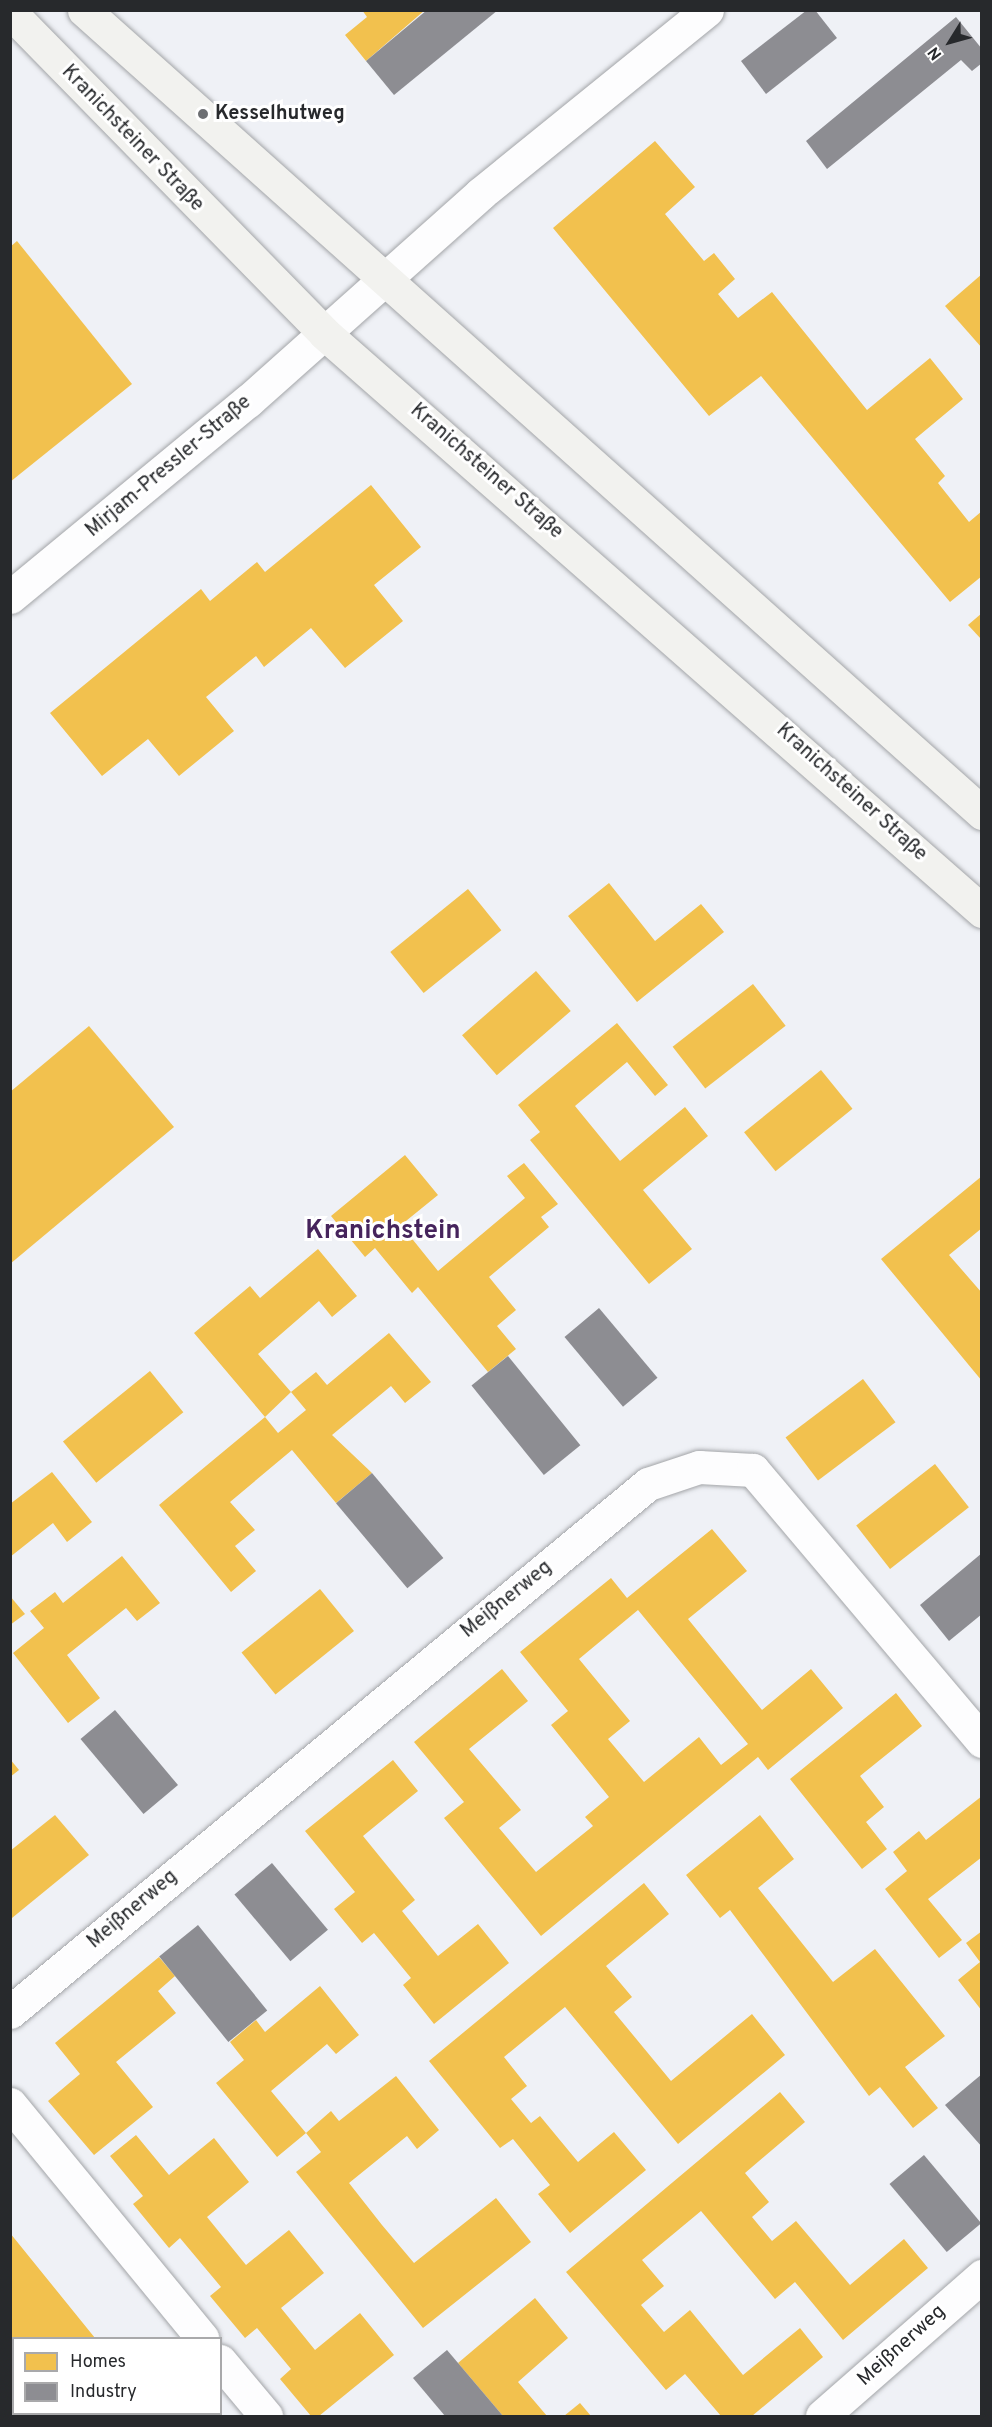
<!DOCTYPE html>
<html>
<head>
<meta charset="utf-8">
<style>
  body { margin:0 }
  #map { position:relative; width:992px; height:2427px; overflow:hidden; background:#eff1f6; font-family:Overpass,sans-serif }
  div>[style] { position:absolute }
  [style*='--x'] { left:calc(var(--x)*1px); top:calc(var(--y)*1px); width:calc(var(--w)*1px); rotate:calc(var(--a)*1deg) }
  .homes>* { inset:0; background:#f2c14e; transform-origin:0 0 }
  .industry>* { inset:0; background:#8d8d92; transform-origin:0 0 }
  .roads { filter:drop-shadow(0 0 2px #a3a5a8) drop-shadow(0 0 2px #a3a5a8) }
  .street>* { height:33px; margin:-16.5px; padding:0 16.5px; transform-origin:16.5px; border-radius:16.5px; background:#fdfdfe }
  .secondary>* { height:33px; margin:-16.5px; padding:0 16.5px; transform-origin:16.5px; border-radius:16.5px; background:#f2f2ef }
  .dots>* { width:16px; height:16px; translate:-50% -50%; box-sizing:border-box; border:3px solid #fff; border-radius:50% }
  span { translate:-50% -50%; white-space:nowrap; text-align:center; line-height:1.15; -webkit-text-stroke:6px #fff; paint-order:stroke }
  .poi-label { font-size:20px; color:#27292c; font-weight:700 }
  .left { translate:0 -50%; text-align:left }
  .street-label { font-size:20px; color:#27292c }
  .district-label { font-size:26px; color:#46245c; font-weight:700 }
  .frame { position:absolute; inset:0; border:12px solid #27292c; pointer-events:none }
  .legend { position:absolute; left:12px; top:2337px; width:210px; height:78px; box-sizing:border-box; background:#fff; border:2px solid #a9a9ab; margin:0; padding:8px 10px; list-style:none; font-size:18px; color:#27292c }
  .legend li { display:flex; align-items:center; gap:12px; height:30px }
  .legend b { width:30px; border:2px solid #a9a9ab }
  .north { position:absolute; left:920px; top:12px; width:60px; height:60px; -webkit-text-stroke:4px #fff; paint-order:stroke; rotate:233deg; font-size:16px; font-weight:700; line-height:24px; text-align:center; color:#27292c }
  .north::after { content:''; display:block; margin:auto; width:21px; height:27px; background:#27292c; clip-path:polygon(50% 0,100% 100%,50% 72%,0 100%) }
</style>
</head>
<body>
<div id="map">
  <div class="homes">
    <i style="clip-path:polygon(362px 10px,425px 10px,366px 61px,345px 35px,367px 17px)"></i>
    <i style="clip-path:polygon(655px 141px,695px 187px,665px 214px,704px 261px,714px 253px,735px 279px,718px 294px,738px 318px,772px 292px,867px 410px,930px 358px,963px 399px,915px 439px,945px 476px,938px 483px,969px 522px,982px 511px,982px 576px,950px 602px,761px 376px,709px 416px,553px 228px)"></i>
    <i style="clip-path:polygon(17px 241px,132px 384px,10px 482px,10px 247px)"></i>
    <i style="clip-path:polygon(982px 274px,982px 348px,945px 306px)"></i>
    <i style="clip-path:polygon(371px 485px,421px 547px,374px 585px,403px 621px,345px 668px,311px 628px,264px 667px,256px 656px,206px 697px,234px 731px,179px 776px,148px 739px,102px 776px,50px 713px,201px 589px,210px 601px,257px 562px,265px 572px)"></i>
    <i style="clip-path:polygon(982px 613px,982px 640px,968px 625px)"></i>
    <i style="clip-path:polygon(609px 883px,655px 941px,701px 904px,724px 932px,637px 1002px,568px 916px)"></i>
    <i style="left:468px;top:889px;width:53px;height:100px;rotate:51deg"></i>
    <i style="left:536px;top:971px;width:53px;height:98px;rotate:49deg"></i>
    <i style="left:753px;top:984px;width:53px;height:102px;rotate:52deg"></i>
    <i style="clip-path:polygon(617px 1023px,668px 1085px,655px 1096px,627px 1062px,575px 1106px,620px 1161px,685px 1107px,708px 1136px,643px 1190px,692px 1249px,649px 1284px,530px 1140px,540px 1132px,518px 1105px)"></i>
    <i style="clip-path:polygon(89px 1026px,174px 1127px,10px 1264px,10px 1092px)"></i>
    <i style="left:821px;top:1070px;width:50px;height:99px;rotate:51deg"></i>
    <i style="clip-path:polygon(405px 1155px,438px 1195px,401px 1225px,438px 1271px,525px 1198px,507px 1176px,524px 1163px,558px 1204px,541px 1217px,549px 1227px,489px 1277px,516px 1310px,497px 1326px,516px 1349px,488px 1372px,418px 1287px,412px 1293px,375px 1248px,365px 1257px,331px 1216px)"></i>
    <i style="clip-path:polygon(982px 1176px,982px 1228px,949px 1255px,982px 1293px,982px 1381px,881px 1259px)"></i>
    <i style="clip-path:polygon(318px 1249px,357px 1296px,332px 1317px,319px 1301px,258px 1354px,291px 1392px,265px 1417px,194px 1333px,250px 1286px,260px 1298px)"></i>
    <i style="clip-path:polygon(389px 1333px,431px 1382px,405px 1403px,391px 1386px,332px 1435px,372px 1473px,336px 1503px,292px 1450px,230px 1502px,255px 1530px,235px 1546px,256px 1571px,231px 1592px,159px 1505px,265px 1417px,278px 1433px,306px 1410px,291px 1392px,316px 1372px,327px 1385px)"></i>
    <i style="left:150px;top:1371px;width:53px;height:112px;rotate:51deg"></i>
    <i style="left:863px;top:1379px;width:54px;height:97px;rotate:53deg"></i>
    <i style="left:935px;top:1464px;width:55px;height:100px;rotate:52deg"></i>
    <i style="clip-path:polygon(52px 1472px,92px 1522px,67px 1542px,53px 1523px,10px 1557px,10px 1504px)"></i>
    <i style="clip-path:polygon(evenodd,712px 1529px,747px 1571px,688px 1619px,762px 1710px,811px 1669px,843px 1708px,768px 1770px,758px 1757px,541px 1936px,444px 1818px,464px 1802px,414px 1742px,502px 1669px,528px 1701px,469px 1749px,521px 1810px,499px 1828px,536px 1872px,593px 1826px,585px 1817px,609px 1797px,551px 1725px,568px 1711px,520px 1652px,611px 1578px,627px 1598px,712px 1529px,638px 1610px,748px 1744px,721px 1765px,699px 1737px,644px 1782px,608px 1739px,630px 1721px,579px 1659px,638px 1610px)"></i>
    <i style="clip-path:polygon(122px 1556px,160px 1603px,137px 1621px,126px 1608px,67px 1655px,100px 1698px,68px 1723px,13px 1653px,44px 1628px,30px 1611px,55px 1592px,63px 1603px)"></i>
    <i style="left:320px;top:1589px;width:54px;height:101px;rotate:51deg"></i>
    <i style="clip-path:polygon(10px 1596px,25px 1614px,10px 1625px)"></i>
    <i style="clip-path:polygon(896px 1693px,922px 1726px,860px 1776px,884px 1807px,866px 1822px,887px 1849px,862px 1869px,790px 1779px)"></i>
    <i style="clip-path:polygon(10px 1759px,19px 1770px,10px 1777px)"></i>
    <i style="clip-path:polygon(393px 1760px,418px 1791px,363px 1836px,415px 1900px,402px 1911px,438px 1956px,478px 1924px,509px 1963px,434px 2024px,403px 1985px,411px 1978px,374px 1933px,362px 1943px,334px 1909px,355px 1892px,305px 1831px)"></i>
    <i style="clip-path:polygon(982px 1796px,982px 1857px,928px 1899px,962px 1940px,939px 1958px,885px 1889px,907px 1871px,893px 1852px,919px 1831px,926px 1840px)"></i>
    <i style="clip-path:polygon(55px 1815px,89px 1855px,12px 1918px,10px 1851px)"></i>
    <i style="clip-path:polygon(760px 1815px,794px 1859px,758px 1888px,833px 1982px,875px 1949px,945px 2036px,905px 2067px,938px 2108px,913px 2128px,880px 2087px,869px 2096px,730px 1910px,720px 1918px,686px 1875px)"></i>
    <i style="clip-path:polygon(644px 1883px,669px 1914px,606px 1966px,632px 1997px,614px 2012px,671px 2081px,752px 2014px,785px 2055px,678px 2144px,565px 2007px,504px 2057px,527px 2086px,511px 2099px,531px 2123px,540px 2116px,578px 2162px,614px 2132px,646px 2170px,570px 2233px,538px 2194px,550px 2185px,513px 2139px,500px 2148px,429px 2061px)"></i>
    <i style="clip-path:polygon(982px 1931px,982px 2011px,958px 1980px,980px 1962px,966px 1943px)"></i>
    <i style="clip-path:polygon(159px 1957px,175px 1976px,158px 1991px,176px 2013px,116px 2062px,153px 2107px,94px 2155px,48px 2101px,80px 2074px,55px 2043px)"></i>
    <i style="clip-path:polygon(320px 1986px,359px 2035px,336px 2054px,327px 2044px,271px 2091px,306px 2133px,277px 2157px,216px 2083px,244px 2060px,230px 2042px,256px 2020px,265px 2032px)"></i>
    <i style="clip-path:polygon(396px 2076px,439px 2130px,417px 2149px,407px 2136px,349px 2183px,382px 2225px,414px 2263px,496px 2198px,531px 2242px,423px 2328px,296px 2172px,321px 2152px,306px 2133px,331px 2111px,339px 2121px)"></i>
    <i style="clip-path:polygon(780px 2092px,805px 2122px,745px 2173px,769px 2202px,752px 2217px,772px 2241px,796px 2221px,850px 2285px,904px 2239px,928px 2268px,843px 2340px,795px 2282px,775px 2299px,701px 2211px,642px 2260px,664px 2286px,641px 2305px,664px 2332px,690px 2310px,743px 2375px,800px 2328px,823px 2357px,752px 2416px,721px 2416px,685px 2374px,666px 2390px,566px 2272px)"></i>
    <i style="clip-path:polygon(136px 2135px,169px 2175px,214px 2138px,249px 2182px,207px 2217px,246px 2265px,289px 2230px,324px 2273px,281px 2308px,315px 2350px,360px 2313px,394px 2355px,319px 2416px,311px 2416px,280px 2379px,291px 2369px,257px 2328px,245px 2338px,210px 2296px,221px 2287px,180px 2238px,169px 2248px,133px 2204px,143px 2196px,110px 2156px)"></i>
    <i style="clip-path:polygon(10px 2233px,95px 2338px,14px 2338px,14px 2414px,158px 2416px,10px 2416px)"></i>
    <i style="clip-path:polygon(535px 2298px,568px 2338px,518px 2382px,547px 2416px,503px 2416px,458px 2363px)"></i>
    <i style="clip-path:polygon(580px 2403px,591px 2416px,564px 2416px)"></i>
  </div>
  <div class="industry">
    <i style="clip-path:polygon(427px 10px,498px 10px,394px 95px,366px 61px)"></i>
    <i style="clip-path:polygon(807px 10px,815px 10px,837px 38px,766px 94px,741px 61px)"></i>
    <i style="clip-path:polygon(956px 17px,982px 49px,982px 63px,972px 71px,961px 60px,827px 169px,806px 141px)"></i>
    <i style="left:599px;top:1308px;width:91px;height:45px;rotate:50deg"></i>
    <i style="left:508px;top:1356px;width:115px;height:47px;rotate:51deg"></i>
    <i style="left:372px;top:1473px;width:111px;height:47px;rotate:50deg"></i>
    <i style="clip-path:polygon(982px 1553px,982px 1614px,949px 1641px,920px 1605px)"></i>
    <i style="left:115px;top:1710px;width:98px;height:45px;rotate:50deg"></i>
    <i style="left:272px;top:1863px;width:87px;height:49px;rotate:50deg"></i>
    <i style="left:198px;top:1925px;width:110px;height:50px;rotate:51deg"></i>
    <i style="clip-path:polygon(982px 2074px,982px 2147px,945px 2105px)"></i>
    <i style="left:924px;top:2155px;width:89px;height:45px;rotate:50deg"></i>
    <i style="clip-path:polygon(447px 2350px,492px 2403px,503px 2416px,445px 2416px,413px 2378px)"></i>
  </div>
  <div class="roads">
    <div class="street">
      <i style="--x:10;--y:597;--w:308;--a:-39.5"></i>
      <i style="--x:248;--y:401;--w:311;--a:-41.7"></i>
      <i style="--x:480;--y:194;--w:292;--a:-39"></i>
      <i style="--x:10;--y:2012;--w:828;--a:-39.61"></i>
      <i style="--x:648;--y:1484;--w:54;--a:-18.4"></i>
      <i style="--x:699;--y:1467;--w:54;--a:3.2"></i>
      <i style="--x:753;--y:1470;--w:355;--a:49.8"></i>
      <i style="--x:10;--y:2104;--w:303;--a:50.6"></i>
      <i style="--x:220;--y:2361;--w:72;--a:50.1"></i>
      <i style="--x:822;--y:2416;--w:213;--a:-41.2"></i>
    </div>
    <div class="secondary">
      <i style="--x:84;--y:10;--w:1205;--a:41.8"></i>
      <i style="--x:10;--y:12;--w:449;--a:45.6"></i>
      <i style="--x:324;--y:333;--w:876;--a:41.3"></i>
    </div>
  </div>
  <div class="dots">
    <i style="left:203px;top:114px;background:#6d6f73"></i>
  </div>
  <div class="poi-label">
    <span class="left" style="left:215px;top:114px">Kesselhutweg</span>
  </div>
  <div class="street-label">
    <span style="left:132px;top:139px;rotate:46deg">Kranichsteiner Straße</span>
    <span style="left:169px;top:467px;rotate:-40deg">Mirjam-Pressler-Straße</span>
    <span style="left:486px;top:472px;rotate:41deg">Kranichsteiner Straße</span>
    <span style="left:851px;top:793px;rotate:42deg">Kranichsteiner Straße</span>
    <span style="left:507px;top:1600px;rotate:-39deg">Meißnerweg</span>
    <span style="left:133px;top:1910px;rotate:-40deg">Meißnerweg</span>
    <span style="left:902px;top:2346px;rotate:-42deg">Meißnerweg</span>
  </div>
  <div class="district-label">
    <span style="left:383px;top:1232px">Kranichstein</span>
  </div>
  <div class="frame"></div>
  <ul class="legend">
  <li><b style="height:16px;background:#f2c14e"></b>Homes</li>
  <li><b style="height:16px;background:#8d8d92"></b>Industry</li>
  </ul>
  <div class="north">N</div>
</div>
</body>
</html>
